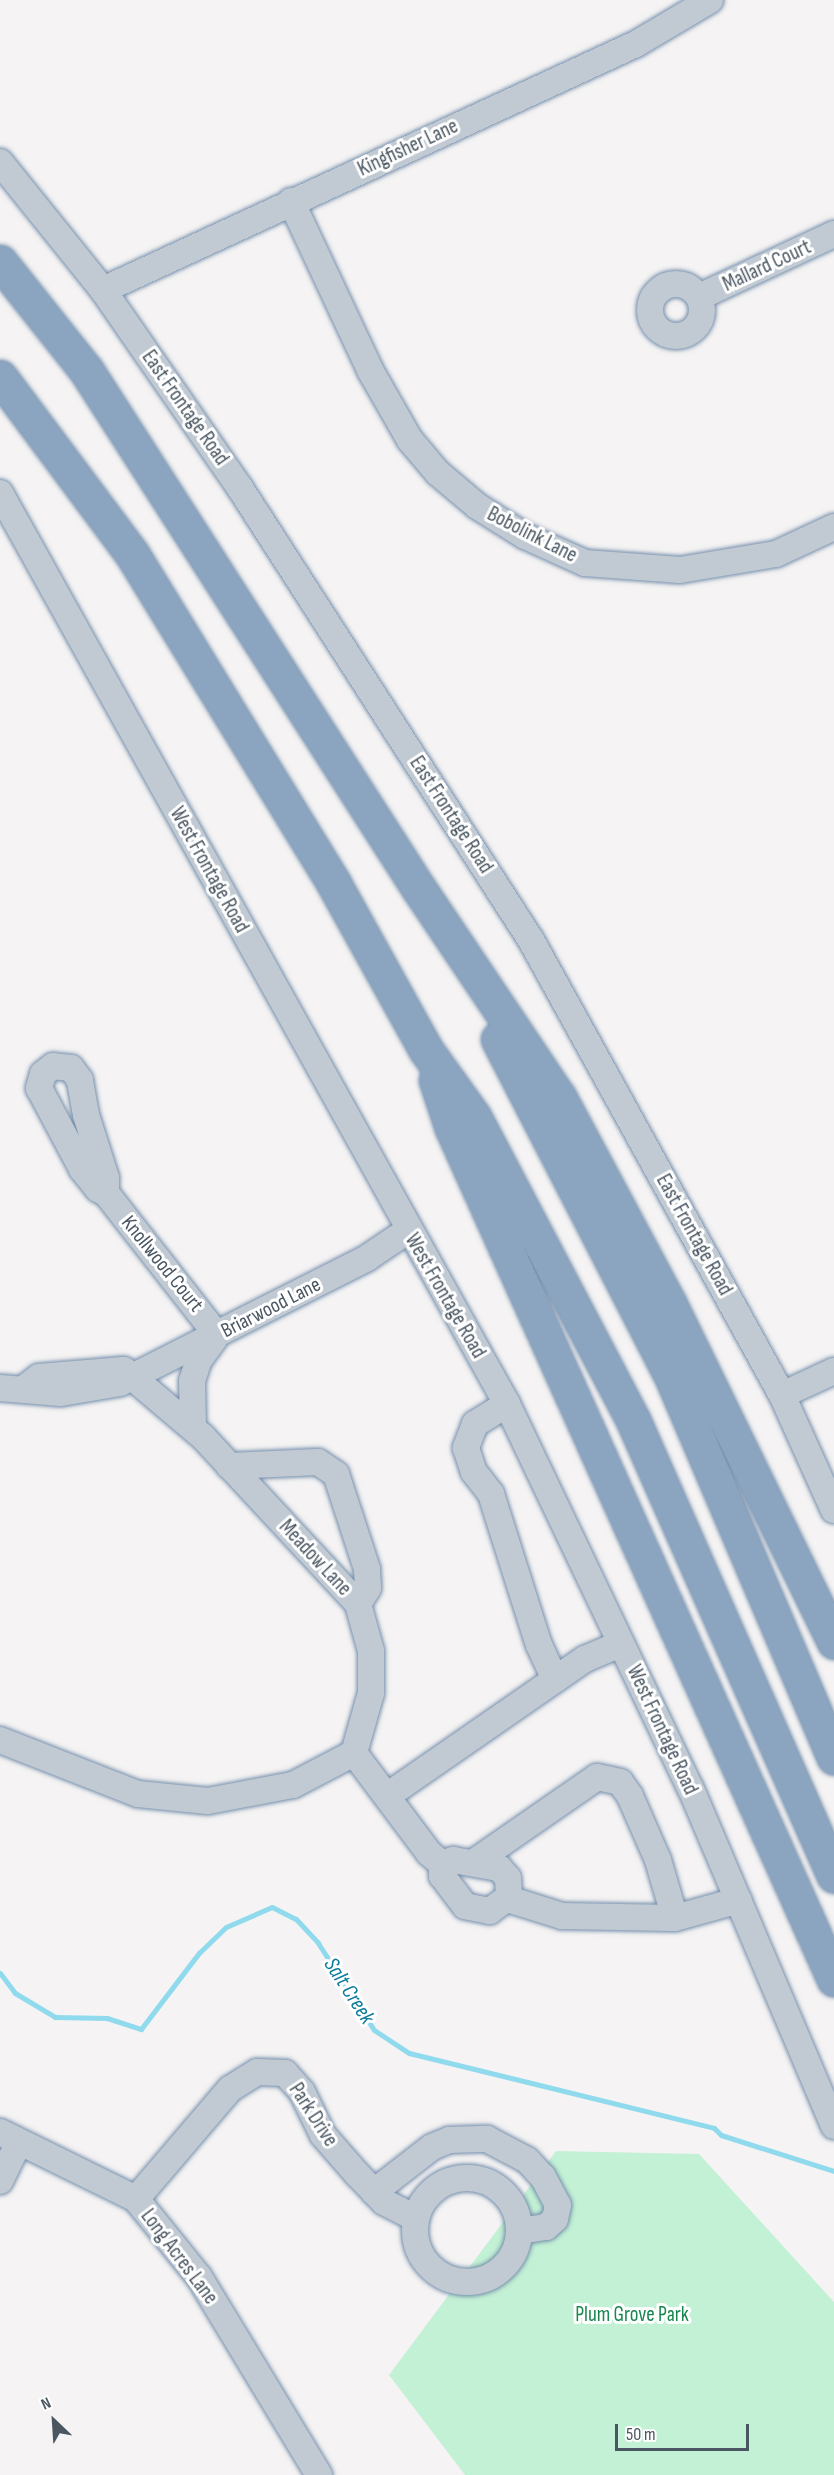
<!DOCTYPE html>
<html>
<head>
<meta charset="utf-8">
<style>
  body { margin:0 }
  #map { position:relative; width:834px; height:2475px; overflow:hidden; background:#f5f3f3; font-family:"Sofia Sans Condensed",sans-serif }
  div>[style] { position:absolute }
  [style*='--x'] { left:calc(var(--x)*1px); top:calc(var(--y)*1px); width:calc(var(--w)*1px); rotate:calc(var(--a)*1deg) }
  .green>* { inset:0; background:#c3f1d5 }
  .stream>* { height:5px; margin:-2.5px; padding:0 2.5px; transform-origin:2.5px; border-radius:2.5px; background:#90daee }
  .roads { filter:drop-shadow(0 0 2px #7690ad) drop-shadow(0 0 2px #7690ad) }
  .minor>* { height:26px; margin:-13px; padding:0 13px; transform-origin:13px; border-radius:13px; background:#c1cad2 }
  .minor>.ring { margin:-13px; padding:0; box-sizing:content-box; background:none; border:26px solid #c1cad2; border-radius:50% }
  .highway>* { height:33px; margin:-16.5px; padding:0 16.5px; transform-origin:16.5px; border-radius:16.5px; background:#8ba5c1 }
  span { translate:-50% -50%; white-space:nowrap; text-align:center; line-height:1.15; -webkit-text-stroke:6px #fff; paint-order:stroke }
  .street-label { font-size:21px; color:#4a5661 }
  .park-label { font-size:21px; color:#17864f }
  .water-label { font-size:22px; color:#0c7c9b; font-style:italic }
  .north { position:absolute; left:24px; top:2391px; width:60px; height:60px; -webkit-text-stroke:4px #fff; paint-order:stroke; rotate:335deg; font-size:16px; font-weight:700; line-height:24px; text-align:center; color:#4a5661 }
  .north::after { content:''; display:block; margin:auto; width:21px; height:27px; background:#4a5661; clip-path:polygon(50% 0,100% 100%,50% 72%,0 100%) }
  .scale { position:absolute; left:615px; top:2424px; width:134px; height:27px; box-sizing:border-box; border:3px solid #4a5661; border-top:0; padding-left:8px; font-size:18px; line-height:21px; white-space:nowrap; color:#4a5661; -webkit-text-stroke:4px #fff; paint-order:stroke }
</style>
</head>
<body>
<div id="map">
  <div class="green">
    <i style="clip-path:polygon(556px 2151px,699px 2154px,834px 2302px,834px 2475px,465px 2475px,389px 2375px)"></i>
  </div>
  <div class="stream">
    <i style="--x:0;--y:1973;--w:25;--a:53"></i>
    <i style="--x:15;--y:1993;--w:47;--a:31"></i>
    <i style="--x:55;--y:2017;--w:52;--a:1.1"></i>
    <i style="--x:107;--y:2018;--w:36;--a:18"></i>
    <i style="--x:141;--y:2029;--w:96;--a:-52.7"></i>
    <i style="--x:199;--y:1953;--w:37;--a:-44"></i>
    <i style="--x:226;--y:1927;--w:50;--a:-23.5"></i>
    <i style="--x:272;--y:1907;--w:27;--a:27"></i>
    <i style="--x:296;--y:1919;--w:33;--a:47"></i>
    <i style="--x:318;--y:1943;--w:103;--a:57.2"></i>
    <i style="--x:374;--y:2030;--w:42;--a:33.3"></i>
    <i style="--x:409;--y:2053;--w:314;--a:13.8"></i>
    <i style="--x:714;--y:2128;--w:10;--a:45"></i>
    <i style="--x:721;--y:2135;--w:119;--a:17.7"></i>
  </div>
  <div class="roads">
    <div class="minor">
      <i style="--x:0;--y:162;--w:164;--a:51.2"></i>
      <i style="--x:103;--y:290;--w:241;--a:55.3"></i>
      <i style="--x:240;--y:488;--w:538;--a:57.23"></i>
      <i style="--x:531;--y:940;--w:520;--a:61.12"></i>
      <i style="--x:782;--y:1395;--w:126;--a:65.7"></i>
      <i style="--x:291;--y:201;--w:187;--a:64.9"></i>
      <i style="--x:370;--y:370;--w:81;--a:60.3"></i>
      <i style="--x:410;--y:440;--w:43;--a:49.7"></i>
      <i style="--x:438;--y:473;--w:51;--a:40.2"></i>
      <i style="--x:477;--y:506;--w:57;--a:32"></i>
      <i style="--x:525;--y:536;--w:66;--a:24.2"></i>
      <i style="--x:585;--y:563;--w:95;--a:4.2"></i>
      <i style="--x:680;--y:570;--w:97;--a:-9.5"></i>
      <i style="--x:776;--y:554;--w:64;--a:-25"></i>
      <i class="ring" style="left:650px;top:284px;width:26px;height:26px"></i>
      <i style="--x:103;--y:290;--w:587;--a:-24.78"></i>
      <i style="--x:636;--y:44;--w:86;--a:-30.7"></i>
      <i style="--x:699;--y:297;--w:149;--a:-25"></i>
      <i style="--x:0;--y:493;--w:1043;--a:60.9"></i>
      <i style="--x:507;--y:1404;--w:427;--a:64.5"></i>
      <i style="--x:691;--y:1789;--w:366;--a:67"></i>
      <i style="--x:106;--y:1193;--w:15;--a:-90"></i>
      <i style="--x:106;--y:1178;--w:66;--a:-107.6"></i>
      <i style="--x:86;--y:1115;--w:36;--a:-100"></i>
      <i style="--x:80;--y:1080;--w:15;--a:-127"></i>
      <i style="--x:71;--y:1068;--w:18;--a:-174"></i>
      <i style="--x:53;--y:1066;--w:13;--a:141"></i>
      <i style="--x:43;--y:1074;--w:15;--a:106"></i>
      <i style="--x:39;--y:1088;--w:92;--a:62"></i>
      <i style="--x:82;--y:1169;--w:26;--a:51"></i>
      <i style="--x:98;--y:1189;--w:9;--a:27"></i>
      <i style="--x:106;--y:1193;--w:180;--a:52"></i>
      <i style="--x:26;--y:1387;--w:16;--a:-38"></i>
      <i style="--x:39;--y:1377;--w:85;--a:-4.7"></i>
      <i style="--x:124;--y:1370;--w:104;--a:40.3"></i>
      <i style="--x:203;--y:1437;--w:228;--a:47.1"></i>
      <i style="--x:358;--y:1604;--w:49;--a:74.5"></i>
      <i style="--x:371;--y:1651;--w:42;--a:90"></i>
      <i style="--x:371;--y:1693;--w:62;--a:105.8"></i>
      <i style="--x:354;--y:1753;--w:125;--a:53.1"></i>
      <i style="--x:429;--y:1853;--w:17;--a:40"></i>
      <i style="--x:0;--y:1388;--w:61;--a:4.7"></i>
      <i style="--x:61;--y:1393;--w:60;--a:-9.6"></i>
      <i style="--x:120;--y:1383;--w:277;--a:-26.8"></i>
      <i style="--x:367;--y:1258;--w:48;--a:-34"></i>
      <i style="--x:782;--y:1395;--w:57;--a:-24.8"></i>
      <i style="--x:507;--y:1404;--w:38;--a:148"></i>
      <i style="--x:475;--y:1424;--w:26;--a:111"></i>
      <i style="--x:466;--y:1448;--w:25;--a:72"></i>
      <i style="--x:474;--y:1472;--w:28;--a:52"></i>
      <i style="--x:491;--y:1494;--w:158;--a:72.4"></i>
      <i style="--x:539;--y:1645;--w:38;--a:65"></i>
      <i style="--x:193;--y:1427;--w:46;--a:-91.2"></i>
      <i style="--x:192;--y:1381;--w:22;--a:-72"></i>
      <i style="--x:199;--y:1360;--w:27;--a:-54"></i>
      <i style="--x:229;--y:1466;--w:89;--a:-2.6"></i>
      <i style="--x:318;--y:1462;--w:22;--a:34"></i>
      <i style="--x:336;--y:1474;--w:100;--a:71.9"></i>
      <i style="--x:367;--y:1569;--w:19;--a:87"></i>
      <i style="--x:368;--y:1588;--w:19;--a:122"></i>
      <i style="--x:0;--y:1740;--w:148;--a:21.4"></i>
      <i style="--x:138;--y:1794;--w:70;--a:5.7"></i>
      <i style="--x:208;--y:1801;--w:86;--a:-10.7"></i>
      <i style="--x:293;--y:1785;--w:69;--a:-27.7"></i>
      <i style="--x:387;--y:1796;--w:241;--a:-34.7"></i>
      <i style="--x:585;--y:1659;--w:39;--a:-23"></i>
      <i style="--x:453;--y:1860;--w:47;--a:9.9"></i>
      <i style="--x:499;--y:1868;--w:13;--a:48"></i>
      <i style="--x:508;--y:1878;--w:19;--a:87"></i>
      <i style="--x:509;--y:1897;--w:24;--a:144"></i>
      <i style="--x:490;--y:1911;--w:25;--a:-169"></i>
      <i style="--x:465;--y:1906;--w:38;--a:-127"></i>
      <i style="--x:442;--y:1876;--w:12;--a:-90"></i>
      <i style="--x:442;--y:1864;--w:12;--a:-20"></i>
      <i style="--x:473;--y:1863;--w:151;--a:-34.7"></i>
      <i style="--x:597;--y:1777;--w:24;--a:12"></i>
      <i style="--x:620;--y:1782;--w:17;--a:54"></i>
      <i style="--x:630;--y:1796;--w:70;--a:66.4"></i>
      <i style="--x:658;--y:1860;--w:60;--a:73.7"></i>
      <i style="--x:508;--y:1899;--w:57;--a:17.5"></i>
      <i style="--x:562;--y:1916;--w:113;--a:1"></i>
      <i style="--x:675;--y:1918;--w:66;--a:-15.7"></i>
      <i style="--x:0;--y:2132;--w:152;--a:26.2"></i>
      <i style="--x:136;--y:2199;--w:100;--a:51.1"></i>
      <i style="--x:199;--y:2277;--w:232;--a:58.8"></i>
      <i class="ring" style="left:415px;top:2178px;width:78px;height:78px"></i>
      <i style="--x:0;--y:2181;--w:43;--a:-64"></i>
      <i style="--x:374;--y:2192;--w:73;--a:-37.8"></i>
      <i style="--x:432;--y:2147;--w:18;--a:-22"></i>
      <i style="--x:449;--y:2140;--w:38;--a:-2"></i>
      <i style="--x:487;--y:2139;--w:45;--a:27.7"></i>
      <i style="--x:527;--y:2160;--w:23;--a:47"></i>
      <i style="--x:543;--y:2177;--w:32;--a:62"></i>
      <i style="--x:558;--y:2205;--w:14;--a:102"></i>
      <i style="--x:555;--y:2219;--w:12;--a:138"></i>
      <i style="--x:546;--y:2227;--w:27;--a:172"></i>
      <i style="--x:136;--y:2199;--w:145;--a:-49.5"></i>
      <i style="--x:230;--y:2089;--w:32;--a:-32"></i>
      <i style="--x:257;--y:2072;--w:28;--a:2"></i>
      <i style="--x:285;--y:2073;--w:25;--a:48"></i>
      <i style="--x:302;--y:2092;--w:48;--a:64"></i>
      <i style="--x:323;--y:2135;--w:52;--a:48.9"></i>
      <i style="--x:357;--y:2174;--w:39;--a:46"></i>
      <i style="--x:384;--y:2202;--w:35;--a:27"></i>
    </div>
    <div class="highway">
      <i style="--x:0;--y:262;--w:138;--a:51.5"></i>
      <i style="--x:86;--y:370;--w:617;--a:57.32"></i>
      <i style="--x:419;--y:889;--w:251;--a:56.1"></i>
      <i style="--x:559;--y:1097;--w:234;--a:61.9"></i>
      <i style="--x:669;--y:1303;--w:377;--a:64"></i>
      <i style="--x:0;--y:377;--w:221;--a:53.3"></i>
      <i style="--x:132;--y:554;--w:387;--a:58.5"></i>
      <i style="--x:334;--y:884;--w:190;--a:61"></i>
      <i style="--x:426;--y:1050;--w:82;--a:54.4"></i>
      <i style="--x:474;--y:1117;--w:342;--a:62.3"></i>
      <i style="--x:633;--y:1420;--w:498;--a:66.2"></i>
      <i style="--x:498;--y:1039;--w:376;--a:62.8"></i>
      <i style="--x:670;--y:1373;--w:418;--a:66.9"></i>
      <i style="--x:436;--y:1080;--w:51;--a:71.6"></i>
      <i style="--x:452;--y:1128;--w:933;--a:65.83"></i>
    </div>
  </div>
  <div class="street-label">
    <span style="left:408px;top:148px;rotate:-25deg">Kingfisher Lane</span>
    <span style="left:767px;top:266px;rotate:-25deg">Mallard Court</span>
    <span style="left:185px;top:408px;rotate:55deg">East Frontage Road</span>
    <span style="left:532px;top:535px;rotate:27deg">Bobolink Lane</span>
    <span style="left:451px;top:815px;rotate:57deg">East Frontage Road</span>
    <span style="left:209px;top:870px;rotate:61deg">West Frontage Road</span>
    <span style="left:694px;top:1235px;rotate:61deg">East Frontage Road</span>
    <span style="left:162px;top:1264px;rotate:51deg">Knollwood Court</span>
    <span style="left:445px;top:1296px;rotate:60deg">West Frontage Road</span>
    <span style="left:271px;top:1308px;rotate:-27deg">Briarwood Lane</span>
    <span style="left:315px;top:1558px;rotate:47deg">Meadow Lane</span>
    <span style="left:662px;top:1730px;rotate:65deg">West Frontage Road</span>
    <span style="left:313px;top:2115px;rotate:57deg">Park Drive</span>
    <span style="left:179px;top:2257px;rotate:53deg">Long Acres Lane</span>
  </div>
  <div class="park-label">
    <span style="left:632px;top:2315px">Plum Grove Park</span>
  </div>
  <div class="water-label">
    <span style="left:349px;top:1991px;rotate:57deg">Salt Creek</span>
  </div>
  <div class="north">N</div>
  <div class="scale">50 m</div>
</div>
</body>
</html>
